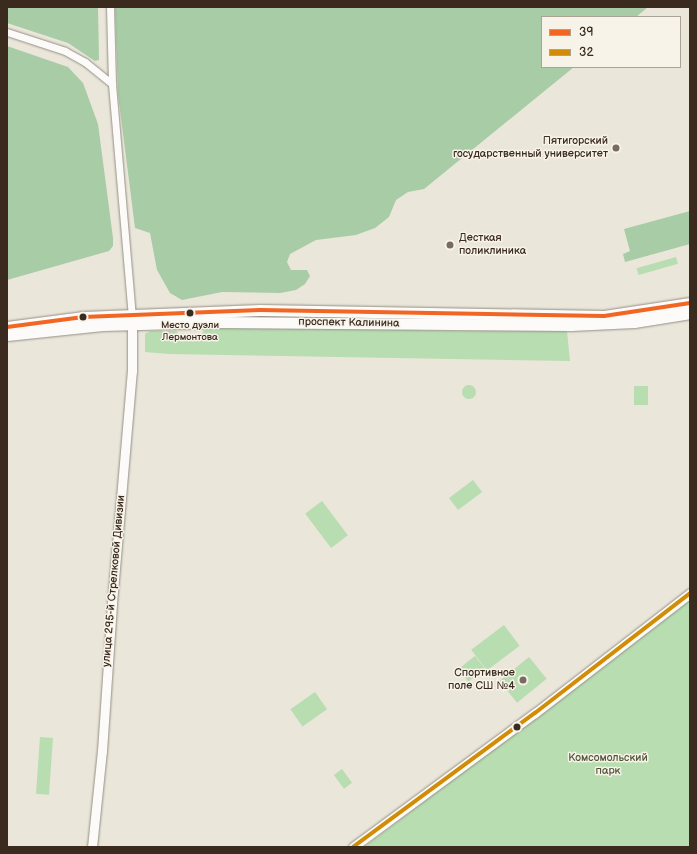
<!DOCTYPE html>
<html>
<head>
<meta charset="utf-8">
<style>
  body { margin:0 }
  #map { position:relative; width:697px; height:854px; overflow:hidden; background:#eae6d9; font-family:"Balsamiq Sans",sans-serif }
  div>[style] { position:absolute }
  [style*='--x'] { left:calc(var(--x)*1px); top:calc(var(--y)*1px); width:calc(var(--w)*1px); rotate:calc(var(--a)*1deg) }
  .green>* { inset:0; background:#b7ddb1; transform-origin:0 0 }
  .round { border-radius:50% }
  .forest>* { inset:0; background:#a8cca5 }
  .roads { filter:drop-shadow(0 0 1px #948f86) drop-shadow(0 0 1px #948f86) }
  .minor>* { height:7px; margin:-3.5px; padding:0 3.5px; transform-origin:3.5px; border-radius:3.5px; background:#fcfbf9 }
  .tertiary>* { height:9px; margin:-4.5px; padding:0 4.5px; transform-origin:4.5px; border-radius:4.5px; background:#fcfbf9 }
  .primary>* { height:11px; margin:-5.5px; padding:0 5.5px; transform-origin:5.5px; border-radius:5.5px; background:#fcfbf9 }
  .bus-1>* { height:4px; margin:-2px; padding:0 2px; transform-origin:2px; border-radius:2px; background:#f26522 }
  .bus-2>* { height:4px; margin:-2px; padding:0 2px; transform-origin:2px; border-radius:2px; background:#d18d06 }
  .dots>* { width:11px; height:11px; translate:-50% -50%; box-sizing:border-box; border:2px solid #f7f3e8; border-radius:50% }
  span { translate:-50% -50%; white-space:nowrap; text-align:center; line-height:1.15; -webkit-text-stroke:3px #f7f3e8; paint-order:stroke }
  .bus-label { font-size:10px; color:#3b2a1e }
  .poi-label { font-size:11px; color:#3b2a1e }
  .right { translate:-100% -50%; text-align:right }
  .left { translate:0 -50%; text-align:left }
  .street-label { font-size:11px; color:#3b2a1e }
  .park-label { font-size:11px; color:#50553a }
  .frame { position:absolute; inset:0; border:8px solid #3b2a1e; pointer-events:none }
  .legend { position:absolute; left:541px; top:16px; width:140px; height:52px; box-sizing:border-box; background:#f7f3e8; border:1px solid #aca397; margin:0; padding:5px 7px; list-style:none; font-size:12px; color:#3b2a1e }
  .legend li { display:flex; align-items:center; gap:8px; height:20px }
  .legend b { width:20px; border:1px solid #aca397 }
</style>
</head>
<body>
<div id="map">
  <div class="green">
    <i style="left:676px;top:257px;width:7px;height:41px;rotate:74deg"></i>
    <i style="clip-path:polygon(222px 326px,463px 331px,567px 331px,570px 361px,169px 354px,145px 352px,145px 334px,150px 331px,177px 331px,178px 337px,188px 338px,201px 335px,205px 329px)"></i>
    <i class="round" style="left:462px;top:385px;width:14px;height:14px"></i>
    <i style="left:634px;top:386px;width:14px;height:19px"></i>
    <i style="left:473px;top:480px;width:15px;height:30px;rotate:53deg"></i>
    <i style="left:322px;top:501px;width:43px;height:21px;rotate:53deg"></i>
    <i style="clip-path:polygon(690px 600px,690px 847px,364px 847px)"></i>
    <i style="left:504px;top:625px;width:26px;height:41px;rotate:53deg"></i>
    <i style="left:475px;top:656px;width:16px;height:21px;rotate:52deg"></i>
    <i style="left:529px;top:657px;width:28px;height:38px;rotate:51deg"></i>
    <i style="left:315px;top:692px;width:21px;height:30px;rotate:55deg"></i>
    <i style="left:40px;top:737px;width:13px;height:57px;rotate:4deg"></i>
    <i style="left:342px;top:769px;width:17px;height:10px;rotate:54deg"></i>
  </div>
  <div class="forest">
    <i style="clip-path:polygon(7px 7px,98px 7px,99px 60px,95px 61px,68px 43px,7px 23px)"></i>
    <i style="clip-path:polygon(115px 7px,648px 7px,636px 17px,542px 17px,542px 67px,574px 67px,424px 189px,408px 192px,396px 200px,389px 217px,375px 228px,356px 235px,316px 240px,290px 254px,287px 262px,291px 270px,307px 270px,310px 276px,305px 284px,296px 290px,280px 293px,222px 292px,182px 300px,170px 293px,157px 270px,150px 233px,135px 228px,118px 94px)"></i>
    <i style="clip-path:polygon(7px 46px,68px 67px,83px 83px,98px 124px,113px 238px,113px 246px,109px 251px,7px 280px)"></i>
    <i style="clip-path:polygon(690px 211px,690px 244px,625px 262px,623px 254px,630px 251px,624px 229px)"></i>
  </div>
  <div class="roads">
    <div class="minor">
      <i style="--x:110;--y:7;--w:77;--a:88.5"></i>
      <i style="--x:112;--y:84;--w:232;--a:85.1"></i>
      <i style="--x:7;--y:32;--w:61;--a:18.1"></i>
      <i style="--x:65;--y:51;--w:23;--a:29"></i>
      <i style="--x:85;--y:62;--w:35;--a:39"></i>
    </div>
    <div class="tertiary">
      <i style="--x:92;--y:847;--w:97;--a:-84.1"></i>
      <i style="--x:102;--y:751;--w:148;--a:-86.1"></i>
      <i style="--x:112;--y:603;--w:233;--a:-85.1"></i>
      <i style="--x:132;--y:371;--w:47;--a:-90"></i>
      <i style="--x:353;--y:847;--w:226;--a:-36.4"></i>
      <i style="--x:535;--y:713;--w:196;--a:-37.7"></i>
    </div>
    <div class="primary">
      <i style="--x:7;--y:327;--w:77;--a:-7.5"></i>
      <i style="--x:83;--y:317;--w:177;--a:-2.3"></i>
      <i style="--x:260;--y:310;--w:344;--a:1"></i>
      <i style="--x:604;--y:316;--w:87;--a:-8.6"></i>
      <i style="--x:7;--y:335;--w:96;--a:-6"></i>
      <i style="--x:102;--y:325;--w:115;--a:-1.5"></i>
      <i style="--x:217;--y:322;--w:354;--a:0.5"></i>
      <i style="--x:571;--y:325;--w:63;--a:-2.7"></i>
      <i style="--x:634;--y:322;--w:57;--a:-9.1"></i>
    </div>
  </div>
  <div class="bus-1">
    <i style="--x:7;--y:327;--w:77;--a:-7.5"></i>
    <i style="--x:83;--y:317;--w:177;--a:-2.3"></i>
    <i style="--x:260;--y:310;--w:344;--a:1"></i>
    <i style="--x:604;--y:316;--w:87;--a:-8.6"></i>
  </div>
  <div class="bus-2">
    <i style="--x:353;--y:847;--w:226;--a:-36.4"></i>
    <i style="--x:535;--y:713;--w:196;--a:-37.7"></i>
  </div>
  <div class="dots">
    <i style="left:616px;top:148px;background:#786c5f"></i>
    <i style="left:450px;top:245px;background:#786c5f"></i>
    <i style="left:190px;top:313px;background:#3b2a1e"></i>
    <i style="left:83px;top:317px;background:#3b2a1e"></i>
    <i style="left:523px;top:680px;background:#786c5f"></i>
    <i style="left:517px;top:727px;background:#3b2a1e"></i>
  </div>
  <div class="bus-label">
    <span style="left:190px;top:331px">Место дуэли<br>Лермонтова</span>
  </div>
  <div class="poi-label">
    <span class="right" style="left:608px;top:148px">Пятигорский<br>государственный университет</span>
    <span class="left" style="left:459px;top:245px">Десткая<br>поликлиника</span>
    <span class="right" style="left:515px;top:680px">Спортивное<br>поле СШ №4</span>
  </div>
  <div class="street-label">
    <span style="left:349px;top:323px;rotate:1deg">проспект Калинина</span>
    <span style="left:114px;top:581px;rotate:-85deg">улица 295-й Стрелковой Дивизии</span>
  </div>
  <div class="park-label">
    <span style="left:608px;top:765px">Комсомольский<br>парк</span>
  </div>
  <div class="frame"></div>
  <ul class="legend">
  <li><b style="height:5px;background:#f26522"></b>39</li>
  <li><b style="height:5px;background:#d18d06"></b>32</li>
  </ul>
</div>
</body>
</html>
